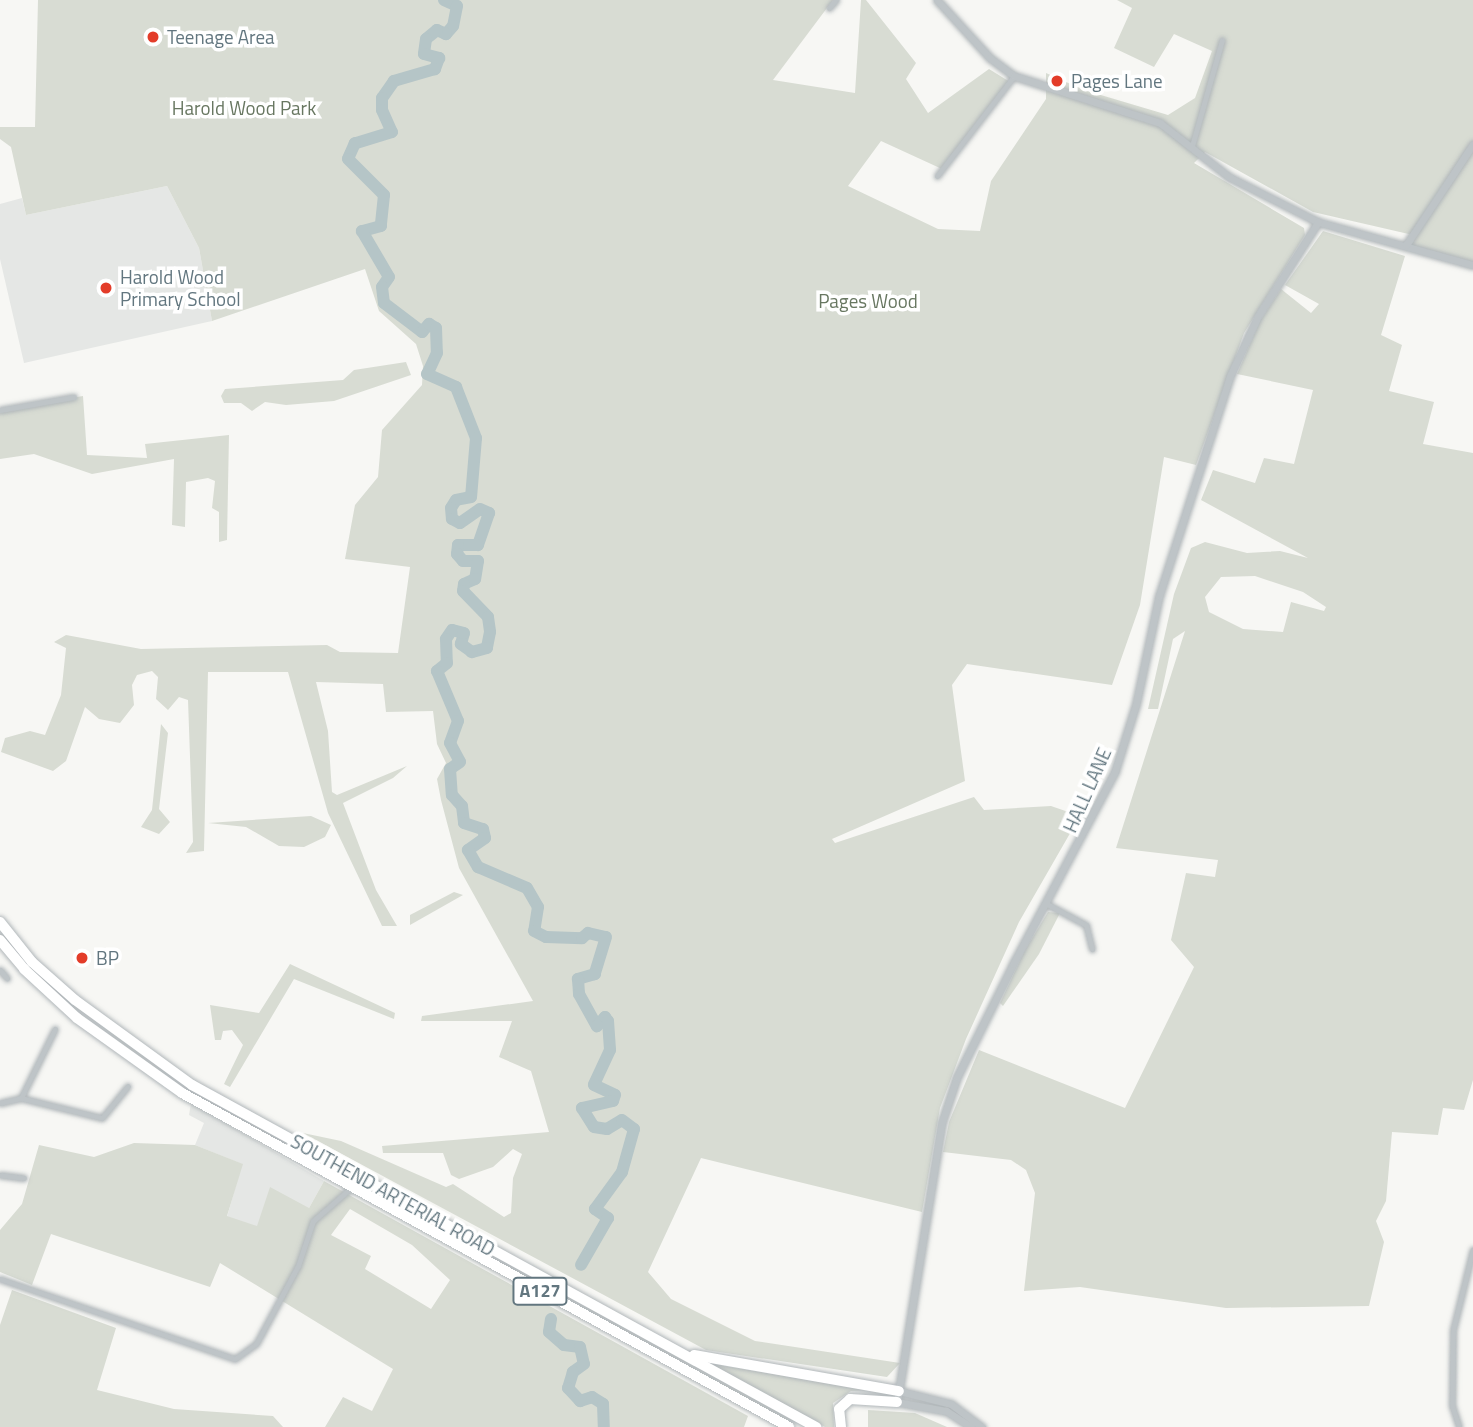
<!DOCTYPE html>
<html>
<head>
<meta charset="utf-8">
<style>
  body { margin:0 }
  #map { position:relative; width:1473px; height:1427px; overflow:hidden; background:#f7f7f4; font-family:"Titillium Web",sans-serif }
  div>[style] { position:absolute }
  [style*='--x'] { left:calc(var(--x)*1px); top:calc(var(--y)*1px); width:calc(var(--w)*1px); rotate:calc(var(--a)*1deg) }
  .built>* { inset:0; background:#e5e7e5 }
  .green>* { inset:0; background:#d8dcd3 }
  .river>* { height:12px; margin:-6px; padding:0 6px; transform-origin:6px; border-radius:6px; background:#b5c5c7 }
  .roads { filter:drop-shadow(0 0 2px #b1b7ba) drop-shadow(0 0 2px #b1b7ba) }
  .minor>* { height:5px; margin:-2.5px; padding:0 2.5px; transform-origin:2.5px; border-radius:2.5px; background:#bec4c7 }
  .tertiary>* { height:7px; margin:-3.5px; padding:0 3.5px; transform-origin:3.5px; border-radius:3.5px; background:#bec4c7 }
  .trunk>* { height:10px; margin:-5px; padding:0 5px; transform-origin:5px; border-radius:5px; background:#fff }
  .dots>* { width:19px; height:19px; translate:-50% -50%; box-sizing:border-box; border:4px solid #fff; border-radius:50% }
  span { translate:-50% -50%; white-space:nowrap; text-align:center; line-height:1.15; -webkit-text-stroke:7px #fff; paint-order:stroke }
  .shield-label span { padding:2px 5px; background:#fff; border:2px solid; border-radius:5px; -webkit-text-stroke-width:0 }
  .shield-label { font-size:18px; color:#62767f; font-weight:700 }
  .poi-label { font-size:19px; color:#62767f }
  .left { translate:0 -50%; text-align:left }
  .park-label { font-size:19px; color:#687761 }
  .street-label { font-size:19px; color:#62767f }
</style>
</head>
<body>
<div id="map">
  <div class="built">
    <i style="clip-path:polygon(167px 186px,199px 248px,212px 321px,24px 363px,0 259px,0 204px,22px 198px,26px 215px)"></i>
    <i style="clip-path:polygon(191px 1103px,324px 1181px,309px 1208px,257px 1227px,227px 1217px,242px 1164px,195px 1145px,204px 1123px,189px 1115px)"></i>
  </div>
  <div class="green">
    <i style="clip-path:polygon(38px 0,833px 0,773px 80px,855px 93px,861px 0,866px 0,916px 63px,906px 79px,928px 113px,989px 69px,1010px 82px,942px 169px,881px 141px,848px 186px,938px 229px,980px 231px,991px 181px,1046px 99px,1046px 73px,1084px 90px,1168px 115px,1195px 98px,1212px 51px,1174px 34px,1154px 67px,1114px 48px,1132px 8px,1117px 0,1473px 0,1473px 268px,1406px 245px,1413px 235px,1313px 212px,1205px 152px,1194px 163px,1304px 228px,1305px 235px,1244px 333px,1196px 465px,1164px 457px,1140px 605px,1112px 685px,967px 664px,952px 685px,965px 781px,832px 839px,835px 843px,974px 797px,984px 810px,1051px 806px,1080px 816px,1019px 922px,966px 1039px,940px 1108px,922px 1212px,701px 1158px,648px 1272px,671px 1299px,755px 1341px,900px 1363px,887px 1377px,706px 1350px,303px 1133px,341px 1141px,446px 1187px,453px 1184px,504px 1217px,511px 1213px,513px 1178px,522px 1154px,513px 1149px,493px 1167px,459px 1179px,451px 1175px,443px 1153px,383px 1153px,382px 1146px,549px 1132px,531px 1071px,499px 1057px,512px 1021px,421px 1021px,422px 1016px,533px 1001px,459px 868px,441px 800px,437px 779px,446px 763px,437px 744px,433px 711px,386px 712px,383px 684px,316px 682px,328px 731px,332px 792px,337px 795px,407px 766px,393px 778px,343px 803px,376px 890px,397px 926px,382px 926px,328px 813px,288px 672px,208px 672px,204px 851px,186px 853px,193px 842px,188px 700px,179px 697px,168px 710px,156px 699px,158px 677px,152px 671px,137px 675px,132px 685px,134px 705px,120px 723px,99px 719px,85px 707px,66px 761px,53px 771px,1px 752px,5px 738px,30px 731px,45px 735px,61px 695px,66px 648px,54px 642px,66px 635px,141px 649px,327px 645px,340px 652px,398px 653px,410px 567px,345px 559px,355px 505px,378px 477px,382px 430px,422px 385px,423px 366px,416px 344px,379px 311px,365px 269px,212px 321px,199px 248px,167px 186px,26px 215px,11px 147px,0 139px,0 127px,35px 127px)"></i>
    <i style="clip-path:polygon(evenodd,1323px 231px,1405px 256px,1381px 335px,1402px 345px,1389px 391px,1434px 402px,1423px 444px,1473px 453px,1473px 1080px,1464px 1110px,1443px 1108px,1438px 1135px,1392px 1132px,1386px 1201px,1376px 1221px,1384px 1242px,1369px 1306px,1226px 1308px,1080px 1287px,1024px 1291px,1035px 1193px,1026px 1170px,1011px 1160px,943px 1152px,949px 1122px,979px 1050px,1125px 1108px,1194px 967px,1171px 940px,1186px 873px,1215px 877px,1218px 860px,1116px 848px,1185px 631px,1173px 639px,1158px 709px,1148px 709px,1174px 594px,1191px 548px,1205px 542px,1247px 553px,1280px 551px,1308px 558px,1201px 500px,1213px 470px,1255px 483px,1264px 458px,1294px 464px,1313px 390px,1237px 374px,1260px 321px,1281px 289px,1311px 313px,1319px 304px,1285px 285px,1323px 231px,1255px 576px,1303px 592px,1326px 607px,1324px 611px,1291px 602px,1283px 632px,1243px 629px,1209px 612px,1205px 597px,1221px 577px,1255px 576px)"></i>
    <i style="clip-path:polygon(406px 362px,411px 375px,334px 401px,286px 405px,265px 402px,252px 411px,241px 403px,224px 403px,221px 396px,225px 389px,343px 380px,354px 370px)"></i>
    <i style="clip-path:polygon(83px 396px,87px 455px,147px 458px,145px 444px,229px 435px,227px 540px,219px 542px,219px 512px,212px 508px,215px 481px,208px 478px,186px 482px,185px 527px,172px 525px,174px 459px,92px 474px,34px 454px,0 459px,0 410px)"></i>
    <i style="clip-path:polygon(161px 724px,168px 733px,159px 809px,170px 822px,159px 834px,141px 827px,152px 810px)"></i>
    <i style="clip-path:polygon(311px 816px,331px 825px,325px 837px,304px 847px,279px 846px,246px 827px,208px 823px)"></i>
    <i style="clip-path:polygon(454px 892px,463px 895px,410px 925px,410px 915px)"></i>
    <i style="clip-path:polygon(1048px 912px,1060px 913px,1039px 954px,1003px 1006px,1000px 1003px,1025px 950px)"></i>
    <i style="clip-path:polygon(290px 964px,395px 1013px,394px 1019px,294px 979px,230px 1087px,224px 1084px,243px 1045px,232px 1030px,223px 1031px,221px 1040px,215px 1040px,210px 1005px,259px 1013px)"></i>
    <i style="clip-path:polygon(evenodd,134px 1143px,195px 1145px,243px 1164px,227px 1216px,257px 1226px,270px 1187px,309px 1208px,324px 1181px,748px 1416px,744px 1427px,325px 1427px,343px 1397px,372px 1411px,393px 1369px,220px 1263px,210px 1287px,51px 1234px,32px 1285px,0 1272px,0 1230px,22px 1204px,39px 1145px,94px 1157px,134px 1143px,350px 1209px,412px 1245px,450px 1280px,431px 1309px,365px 1269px,371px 1256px,331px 1235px,350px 1209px)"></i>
    <i style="clip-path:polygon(12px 1290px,116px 1328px,97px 1390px,174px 1409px,273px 1416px,283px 1427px,0 1427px,0 1325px)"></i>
    <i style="clip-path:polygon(711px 1364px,872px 1390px,851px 1391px,833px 1403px,834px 1427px,825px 1427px)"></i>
    <i style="clip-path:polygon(868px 1410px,915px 1413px,947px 1427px,868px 1427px)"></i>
  </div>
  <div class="river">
    <i style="--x:444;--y:0;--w:14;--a:25"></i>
    <i style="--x:457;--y:6;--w:20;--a:101"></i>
    <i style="--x:453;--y:26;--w:11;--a:131"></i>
    <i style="--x:446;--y:34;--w:10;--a:-156"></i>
    <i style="--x:437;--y:30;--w:14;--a:141"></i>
    <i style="--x:426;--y:39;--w:15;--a:98"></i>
    <i style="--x:424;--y:54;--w:16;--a:15"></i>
    <i style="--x:439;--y:58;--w:12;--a:110"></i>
    <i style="--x:435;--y:69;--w:43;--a:163.7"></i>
    <i style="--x:394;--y:81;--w:21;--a:125"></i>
    <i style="--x:382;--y:98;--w:12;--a:90"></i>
    <i style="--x:382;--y:110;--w:24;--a:66"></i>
    <i style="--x:392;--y:132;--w:39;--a:163"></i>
    <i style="--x:355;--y:143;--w:17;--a:114"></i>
    <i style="--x:348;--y:159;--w:51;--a:45"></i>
    <i style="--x:384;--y:195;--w:31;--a:96"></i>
    <i style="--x:381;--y:226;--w:20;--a:165"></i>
    <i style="--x:362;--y:231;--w:53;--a:59.6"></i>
    <i style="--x:389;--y:277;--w:12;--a:125"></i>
    <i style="--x:382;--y:287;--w:16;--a:83"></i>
    <i style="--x:384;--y:303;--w:48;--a:37.3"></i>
    <i style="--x:422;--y:332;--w:11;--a:-49"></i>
    <i style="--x:429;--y:324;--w:8;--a:30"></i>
    <i style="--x:436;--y:328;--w:25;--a:88"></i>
    <i style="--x:437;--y:353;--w:23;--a:115"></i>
    <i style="--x:427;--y:374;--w:32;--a:24"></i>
    <i style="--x:456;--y:387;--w:55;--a:68.6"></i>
    <i style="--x:476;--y:438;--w:59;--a:94.8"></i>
    <i style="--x:471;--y:497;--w:15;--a:169"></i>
    <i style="--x:456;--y:500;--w:9;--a:122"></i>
    <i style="--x:451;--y:508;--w:11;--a:85"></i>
    <i style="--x:452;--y:519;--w:9;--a:27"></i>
    <i style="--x:460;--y:523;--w:24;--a:-35"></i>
    <i style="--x:480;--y:509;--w:10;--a:24"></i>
    <i style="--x:489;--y:513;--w:34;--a:109"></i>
    <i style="--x:478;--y:545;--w:20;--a:180"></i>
    <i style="--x:458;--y:545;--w:9;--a:96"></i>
    <i style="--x:457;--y:554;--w:9;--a:49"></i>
    <i style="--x:463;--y:561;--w:15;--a:0"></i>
    <i style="--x:478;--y:561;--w:18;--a:99"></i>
    <i style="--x:475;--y:579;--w:12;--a:156"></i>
    <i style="--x:464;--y:584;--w:7;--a:98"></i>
    <i style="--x:463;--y:591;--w:36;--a:46"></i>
    <i style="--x:488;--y:617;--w:15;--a:82"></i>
    <i style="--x:490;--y:632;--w:16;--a:101"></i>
    <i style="--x:487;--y:648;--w:16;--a:165"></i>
    <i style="--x:472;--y:652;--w:14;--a:-144"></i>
    <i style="--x:461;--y:644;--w:11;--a:-75"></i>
    <i style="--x:464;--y:633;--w:12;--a:-166"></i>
    <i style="--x:452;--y:630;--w:11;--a:124"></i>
    <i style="--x:446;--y:639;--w:24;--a:88"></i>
    <i style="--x:447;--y:663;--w:13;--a:141"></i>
    <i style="--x:437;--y:671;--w:54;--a:67.2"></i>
    <i style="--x:458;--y:721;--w:23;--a:110"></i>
    <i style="--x:450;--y:743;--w:21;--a:62"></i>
    <i style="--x:460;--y:762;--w:12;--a:145"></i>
    <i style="--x:450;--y:769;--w:26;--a:86"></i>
    <i style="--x:452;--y:795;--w:15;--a:48"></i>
    <i style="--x:462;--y:806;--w:17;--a:83"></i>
    <i style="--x:464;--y:823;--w:20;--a:18"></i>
    <i style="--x:483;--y:829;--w:9;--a:77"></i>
    <i style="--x:485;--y:838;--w:21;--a:145"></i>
    <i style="--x:468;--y:850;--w:20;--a:60"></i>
    <i style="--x:478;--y:867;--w:53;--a:23.2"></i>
    <i style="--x:527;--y:888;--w:22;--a:60"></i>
    <i style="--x:538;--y:907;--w:24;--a:99"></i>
    <i style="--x:534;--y:931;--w:13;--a:27"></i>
    <i style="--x:546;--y:937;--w:36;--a:2"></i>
    <i style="--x:582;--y:938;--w:8;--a:-40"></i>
    <i style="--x:588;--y:933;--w:18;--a:13"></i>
    <i style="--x:606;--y:937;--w:39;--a:107"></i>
    <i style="--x:595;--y:974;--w:18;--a:164"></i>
    <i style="--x:578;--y:979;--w:15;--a:86"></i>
    <i style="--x:579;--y:994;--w:37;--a:61"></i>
    <i style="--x:597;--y:1026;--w:12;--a:-48"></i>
    <i style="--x:605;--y:1017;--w:5;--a:53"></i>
    <i style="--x:608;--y:1021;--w:29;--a:86"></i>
    <i style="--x:610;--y:1050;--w:38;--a:115"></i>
    <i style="--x:594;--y:1085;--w:23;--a:25"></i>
    <i style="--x:615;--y:1095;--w:6;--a:108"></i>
    <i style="--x:613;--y:1101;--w:32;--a:167"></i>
    <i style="--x:582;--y:1108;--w:22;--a:58"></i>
    <i style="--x:594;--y:1127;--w:13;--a:9"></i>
    <i style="--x:607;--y:1129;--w:17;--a:-31"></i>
    <i style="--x:622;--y:1120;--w:15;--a:37"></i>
    <i style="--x:634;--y:1129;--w:45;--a:105.6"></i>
    <i style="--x:622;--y:1172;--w:46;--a:126.1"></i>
    <i style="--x:595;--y:1209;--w:16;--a:35"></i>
    <i style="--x:608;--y:1218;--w:54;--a:119.9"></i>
    <i style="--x:551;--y:1319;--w:13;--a:99"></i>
    <i style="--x:549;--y:1332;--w:20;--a:41"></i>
    <i style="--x:564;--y:1345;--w:16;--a:7"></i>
    <i style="--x:580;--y:1347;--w:17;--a:77"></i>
    <i style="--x:584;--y:1364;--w:14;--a:144"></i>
    <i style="--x:573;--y:1372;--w:17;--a:107"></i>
    <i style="--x:568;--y:1388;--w:18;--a:47"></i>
    <i style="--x:580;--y:1401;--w:13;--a:-18"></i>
    <i style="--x:592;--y:1397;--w:13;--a:32"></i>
    <i style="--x:603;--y:1404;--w:23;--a:88"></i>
  </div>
  <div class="roads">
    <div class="minor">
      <i style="--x:829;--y:8;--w:11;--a:-49"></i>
      <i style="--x:1192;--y:146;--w:110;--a:-74.2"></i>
      <i style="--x:937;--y:176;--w:126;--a:-52.4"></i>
      <i style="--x:0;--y:410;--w:75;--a:-10"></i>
      <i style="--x:1045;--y:903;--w:47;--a:28.2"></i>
      <i style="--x:1086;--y:925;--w:25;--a:76"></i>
      <i style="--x:0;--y:970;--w:11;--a:49"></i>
      <i style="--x:21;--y:1098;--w:77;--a:-63.8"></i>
      <i style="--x:0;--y:1103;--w:22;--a:-13"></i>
      <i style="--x:21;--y:1098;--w:83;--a:13.9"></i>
      <i style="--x:102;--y:1118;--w:41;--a:-50.9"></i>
      <i style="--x:0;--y:1175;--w:24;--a:7"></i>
      <i style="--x:0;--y:1279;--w:248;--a:18.8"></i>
      <i style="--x:235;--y:1359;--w:26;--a:-36"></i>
      <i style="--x:256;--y:1344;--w:13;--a:-61"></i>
      <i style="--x:262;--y:1333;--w:76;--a:-61.8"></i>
      <i style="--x:298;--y:1266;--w:47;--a:-71.6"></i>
      <i style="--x:313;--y:1221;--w:50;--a:-41"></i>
      <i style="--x:1459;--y:1427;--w:22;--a:-108"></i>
      <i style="--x:1452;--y:1406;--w:76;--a:-89.2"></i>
      <i style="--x:1453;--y:1330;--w:83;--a:-76.1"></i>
    </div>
    <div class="tertiary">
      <i style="--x:937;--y:0;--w:79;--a:47.6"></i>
      <i style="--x:990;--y:58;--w:30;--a:37"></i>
      <i style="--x:1014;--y:76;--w:153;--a:17.8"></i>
      <i style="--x:1160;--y:123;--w:88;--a:38"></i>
      <i style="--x:1229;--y:177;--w:100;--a:26.8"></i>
      <i style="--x:1318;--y:222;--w:161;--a:15.5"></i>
      <i style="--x:1406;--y:245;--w:121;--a:-56.4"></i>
      <i style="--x:899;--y:1391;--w:54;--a:14"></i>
      <i style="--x:951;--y:1404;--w:39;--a:37"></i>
      <i style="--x:971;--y:1427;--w:30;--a:-147"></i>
      <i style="--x:946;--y:1411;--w:50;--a:-169.6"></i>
      <i style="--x:897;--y:1402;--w:284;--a:-80.9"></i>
      <i style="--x:942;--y:1122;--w:47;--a:-71.6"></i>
      <i style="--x:957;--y:1077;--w:126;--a:-63.6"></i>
      <i style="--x:1013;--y:964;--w:218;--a:-62.1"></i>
      <i style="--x:1115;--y:771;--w:70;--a:-72.6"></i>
      <i style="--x:1136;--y:704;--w:110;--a:-78"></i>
      <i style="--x:1159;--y:596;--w:231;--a:-72.1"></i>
      <i style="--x:1230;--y:376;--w:66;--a:-65"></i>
      <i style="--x:1258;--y:316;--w:112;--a:-57.4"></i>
    </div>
    <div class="trunk">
      <i style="--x:0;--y:922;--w:51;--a:51.3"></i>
      <i style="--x:32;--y:962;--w:57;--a:41.5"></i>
      <i style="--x:75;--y:1000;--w:145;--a:36"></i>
      <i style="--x:192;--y:1085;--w:712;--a:28.73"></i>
      <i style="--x:0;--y:940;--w:38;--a:50"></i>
      <i style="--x:24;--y:969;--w:72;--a:42.8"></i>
      <i style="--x:77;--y:1018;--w:129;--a:35.5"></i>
      <i style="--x:182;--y:1093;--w:693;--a:28.82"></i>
      <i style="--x:694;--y:1355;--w:208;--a:10"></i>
      <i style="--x:841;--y:1427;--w:18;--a:-96"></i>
      <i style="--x:839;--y:1409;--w:15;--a:-42"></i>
      <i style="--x:850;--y:1399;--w:47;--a:3.7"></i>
    </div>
  </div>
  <div class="dots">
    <i style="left:153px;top:37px;background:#e33c29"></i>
    <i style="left:1057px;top:81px;background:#e33c29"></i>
    <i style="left:106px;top:288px;background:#e33c29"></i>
    <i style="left:82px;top:958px;background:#e33c29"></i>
  </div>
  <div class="shield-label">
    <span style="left:540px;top:1291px">A127</span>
  </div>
  <div class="poi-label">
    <span class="left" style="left:167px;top:37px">Teenage Area</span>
    <span class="left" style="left:1071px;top:81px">Pages Lane</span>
    <span class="left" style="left:120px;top:288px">Harold Wood<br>Primary School</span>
    <span class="left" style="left:96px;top:958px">BP</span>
  </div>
  <div class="park-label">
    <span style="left:244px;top:108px">Harold Wood Park</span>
    <span style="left:868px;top:301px">Pages Wood</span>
  </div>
  <div class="street-label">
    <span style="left:1087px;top:790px;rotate:-66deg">HALL LANE</span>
    <span style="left:393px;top:1195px;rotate:29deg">SOUTHEND ARTERIAL ROAD</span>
  </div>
</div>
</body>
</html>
